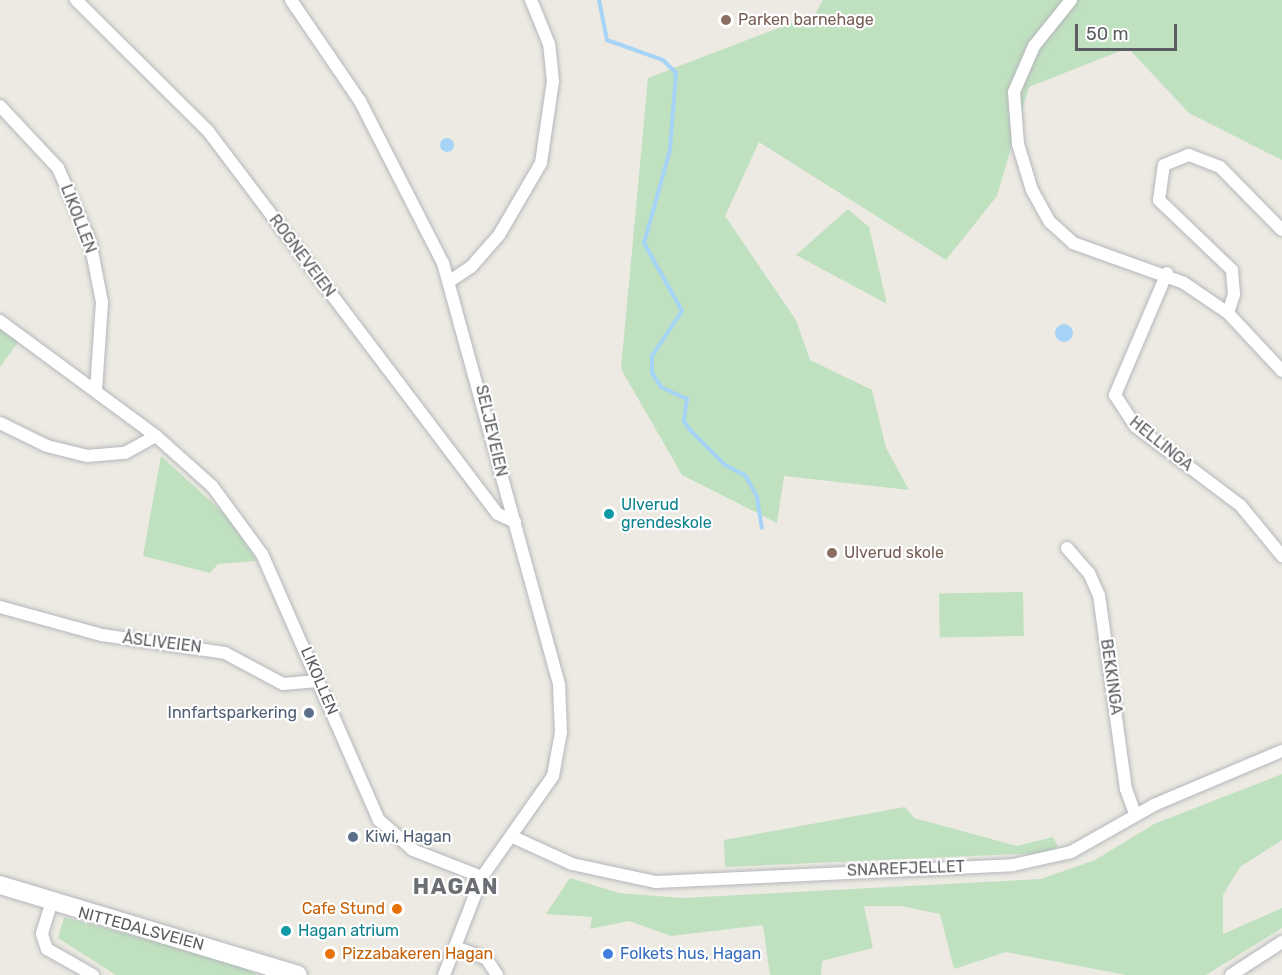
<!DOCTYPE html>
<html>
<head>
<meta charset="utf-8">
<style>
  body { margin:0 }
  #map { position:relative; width:1282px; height:975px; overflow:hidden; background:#eceae2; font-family:Rubik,sans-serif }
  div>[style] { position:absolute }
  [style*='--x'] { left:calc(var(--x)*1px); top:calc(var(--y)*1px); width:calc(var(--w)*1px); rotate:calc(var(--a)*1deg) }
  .green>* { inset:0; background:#c0e1c0; transform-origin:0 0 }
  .water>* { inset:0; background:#a6d4f7 }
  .round { border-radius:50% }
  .stream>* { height:4px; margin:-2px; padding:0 2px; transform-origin:2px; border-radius:2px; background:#a6d4f7 }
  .roads { filter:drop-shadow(0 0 2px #b4b7bb) drop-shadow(0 0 2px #b4b7bb) }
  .street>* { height:12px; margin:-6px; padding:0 6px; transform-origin:6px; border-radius:6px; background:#fff }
  .secondary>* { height:18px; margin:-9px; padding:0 9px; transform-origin:9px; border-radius:9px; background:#fff }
  .dots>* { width:16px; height:16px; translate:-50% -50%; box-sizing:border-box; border:3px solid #fff; border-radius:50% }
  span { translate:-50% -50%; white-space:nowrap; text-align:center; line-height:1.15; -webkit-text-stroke:4.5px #fff; paint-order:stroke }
  .education-label { font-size:16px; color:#785e54 }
  .left { translate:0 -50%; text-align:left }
  .street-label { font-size:16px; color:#5a5d61 }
  .culture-label { font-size:16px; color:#0d838f }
  .service-label { font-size:16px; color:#4e5e75 }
  .right { translate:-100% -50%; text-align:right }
  .food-label { font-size:16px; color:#c56008 }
  .shop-label { font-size:16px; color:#366cbe }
  .district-label { font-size:22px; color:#6b6f73; font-weight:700; letter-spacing:1.5px }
  .scale { position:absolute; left:1075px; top:24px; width:102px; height:27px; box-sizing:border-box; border:3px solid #5a5d61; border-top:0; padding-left:8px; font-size:18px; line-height:21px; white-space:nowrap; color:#5a5d61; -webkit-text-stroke:4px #fff; paint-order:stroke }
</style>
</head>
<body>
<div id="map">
  <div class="green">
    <i style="clip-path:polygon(823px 0,1282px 0,1282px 160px,1189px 113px,1128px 48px,1029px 87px,997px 196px,946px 260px,759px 142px,725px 216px,796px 320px,810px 360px,872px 390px,886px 448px,909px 490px,784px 476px,777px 523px,682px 475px,621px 369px,648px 78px,815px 14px)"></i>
    <i style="clip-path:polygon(848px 209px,869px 227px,887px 304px,796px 255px)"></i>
    <i style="clip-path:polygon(0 322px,21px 338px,0 367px)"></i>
    <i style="clip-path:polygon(161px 456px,229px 518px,257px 561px,218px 564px,210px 573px,143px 556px)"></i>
    <i style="left:1023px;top:592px;width:44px;height:84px;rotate:89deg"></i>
    <i style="clip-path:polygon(1282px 774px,1282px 840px,1240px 867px,1223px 895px,1223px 934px,1282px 908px,1282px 928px,1206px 975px,1126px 975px,1006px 952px,954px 969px,940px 914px,901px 906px,864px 906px,873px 948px,822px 961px,821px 975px,770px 975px,763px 925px,671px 936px,629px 921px,590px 929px,592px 917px,546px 914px,570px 878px,619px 893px,682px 898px,1041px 879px,1095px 860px,1154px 824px)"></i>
    <i style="clip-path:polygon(905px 807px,914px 818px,1017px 846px,1053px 837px,1058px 847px,1043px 853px,725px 867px,724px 840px)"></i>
    <i style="clip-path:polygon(64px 917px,230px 962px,258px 975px,116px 975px,58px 938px)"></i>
  </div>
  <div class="water">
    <i class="round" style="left:440px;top:138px;width:14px;height:14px"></i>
    <i class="round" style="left:1055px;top:324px;width:18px;height:18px"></i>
  </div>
  <div class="stream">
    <i style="--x:599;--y:0;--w:41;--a:78.7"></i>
    <i style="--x:607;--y:40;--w:59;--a:19.7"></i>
    <i style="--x:663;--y:60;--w:18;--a:45"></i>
    <i style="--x:676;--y:73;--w:77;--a:94.5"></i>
    <i style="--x:670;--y:150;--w:97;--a:105.6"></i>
    <i style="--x:644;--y:243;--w:78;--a:60.8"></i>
    <i style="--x:682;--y:311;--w:54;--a:123.7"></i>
    <i style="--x:652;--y:356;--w:17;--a:90"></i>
    <i style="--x:652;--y:373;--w:17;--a:57"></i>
    <i style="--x:661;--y:387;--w:29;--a:25"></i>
    <i style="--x:687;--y:399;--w:22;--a:98"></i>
    <i style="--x:684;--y:421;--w:9;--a:58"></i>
    <i style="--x:689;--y:429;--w:51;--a:45"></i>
    <i style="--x:725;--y:465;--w:22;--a:27"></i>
    <i style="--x:745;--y:475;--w:25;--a:61"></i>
    <i style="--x:757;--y:497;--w:31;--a:81"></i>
  </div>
  <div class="roads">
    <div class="street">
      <i style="--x:76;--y:0;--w:186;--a:44.8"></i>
      <i style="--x:208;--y:131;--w:480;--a:52.9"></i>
      <i style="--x:498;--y:514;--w:19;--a:25"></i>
      <i style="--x:291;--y:0;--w:122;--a:55.7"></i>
      <i style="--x:360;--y:101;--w:182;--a:62.9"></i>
      <i style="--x:443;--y:263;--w:438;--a:74.6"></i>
      <i style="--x:559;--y:685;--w:47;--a:87.6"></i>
      <i style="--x:561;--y:732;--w:45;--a:100.3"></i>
      <i style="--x:553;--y:776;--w:123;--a:125.1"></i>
      <i style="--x:482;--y:877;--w:105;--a:111.2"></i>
      <i style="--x:1071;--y:0;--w:59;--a:128.8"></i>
      <i style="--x:1034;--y:46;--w:50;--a:113.5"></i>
      <i style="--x:1014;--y:92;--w:52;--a:85.6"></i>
      <i style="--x:1018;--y:144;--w:48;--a:73.1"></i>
      <i style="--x:1032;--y:190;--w:37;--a:61"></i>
      <i style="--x:1050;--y:222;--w:31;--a:42"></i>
      <i style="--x:1073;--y:243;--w:118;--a:19.8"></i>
      <i style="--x:1184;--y:283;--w:53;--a:34.3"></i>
      <i style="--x:1228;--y:313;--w:79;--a:47"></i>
      <i style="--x:0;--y:106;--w:85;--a:46.9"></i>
      <i style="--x:58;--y:168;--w:80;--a:66.3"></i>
      <i style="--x:90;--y:241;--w:62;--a:78.9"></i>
      <i style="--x:102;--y:302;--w:88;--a:93.9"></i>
      <i style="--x:1167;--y:273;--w:133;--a:113.1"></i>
      <i style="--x:1115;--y:395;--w:37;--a:57"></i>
      <i style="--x:1135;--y:426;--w:133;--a:37"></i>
      <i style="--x:1241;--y:506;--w:65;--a:50.6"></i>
      <i style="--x:450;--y:281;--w:25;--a:-34"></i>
      <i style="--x:471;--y:267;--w:43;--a:-48.8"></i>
      <i style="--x:499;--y:235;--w:83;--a:-59.7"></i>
      <i style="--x:541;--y:163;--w:83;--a:-81.7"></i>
      <i style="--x:553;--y:81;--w:37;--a:-96"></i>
      <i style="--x:549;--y:44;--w:48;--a:-112.2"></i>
      <i style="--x:1228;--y:313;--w:20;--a:-72"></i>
      <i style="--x:1234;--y:294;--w:24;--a:-95"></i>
      <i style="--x:1232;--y:270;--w:101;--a:-136.2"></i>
      <i style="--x:1159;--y:200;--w:35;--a:-82"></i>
      <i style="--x:1164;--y:165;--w:27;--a:-22"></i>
      <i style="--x:1189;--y:155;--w:33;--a:21"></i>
      <i style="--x:1220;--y:167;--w:88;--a:45.5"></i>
      <i style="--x:0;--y:321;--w:194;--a:36.4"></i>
      <i style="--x:156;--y:436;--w:75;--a:41.8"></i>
      <i style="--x:212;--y:486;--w:84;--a:53.7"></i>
      <i style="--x:262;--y:554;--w:291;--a:66.3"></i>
      <i style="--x:379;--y:820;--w:45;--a:41.4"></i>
      <i style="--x:413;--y:850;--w:74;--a:21.4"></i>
      <i style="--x:0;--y:423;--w:52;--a:26.1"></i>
      <i style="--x:47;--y:446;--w:41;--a:14"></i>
      <i style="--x:87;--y:456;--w:38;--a:-5"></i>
      <i style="--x:125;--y:453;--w:35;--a:-29"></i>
      <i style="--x:1067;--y:548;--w:33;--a:49"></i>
      <i style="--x:1089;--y:573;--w:24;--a:66"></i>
      <i style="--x:1099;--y:595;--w:196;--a:82.1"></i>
      <i style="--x:1126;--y:789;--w:27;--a:70"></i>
      <i style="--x:0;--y:607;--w:106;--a:15.4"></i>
      <i style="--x:102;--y:635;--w:124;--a:8.3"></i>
      <i style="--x:225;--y:653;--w:66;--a:28.1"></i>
      <i style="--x:283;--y:684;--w:35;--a:-5"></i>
      <i style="--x:513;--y:837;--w:65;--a:24.6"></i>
      <i style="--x:572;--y:864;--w:86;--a:12.1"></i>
      <i style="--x:656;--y:882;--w:357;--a:-2.7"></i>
      <i style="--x:1013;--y:865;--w:59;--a:-12.6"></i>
      <i style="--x:1071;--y:852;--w:95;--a:-29.5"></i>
      <i style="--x:1154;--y:805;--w:139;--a:-22.9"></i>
      <i style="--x:51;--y:904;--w:31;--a:107"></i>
      <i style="--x:42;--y:934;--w:16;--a:72"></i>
      <i style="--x:47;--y:949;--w:53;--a:29.5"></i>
      <i style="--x:455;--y:947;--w:33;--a:20"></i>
      <i style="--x:486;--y:958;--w:20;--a:57"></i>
      <i style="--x:1231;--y:975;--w:61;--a:-32.9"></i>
    </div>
    <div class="secondary">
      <i style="--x:0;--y:885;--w:311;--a:16.8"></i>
    </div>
  </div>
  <div class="dots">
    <i style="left:726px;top:20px;background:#8d6e63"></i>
    <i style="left:609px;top:514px;background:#0f9aa8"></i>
    <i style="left:832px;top:553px;background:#8d6e63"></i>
    <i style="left:309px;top:713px;background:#5c6f8a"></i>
    <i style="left:353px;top:837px;background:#5c6f8a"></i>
    <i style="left:397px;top:909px;background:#e8710a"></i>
    <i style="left:286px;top:931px;background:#0f9aa8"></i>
    <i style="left:330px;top:954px;background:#e8710a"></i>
    <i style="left:608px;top:954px;background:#3f7fe0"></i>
  </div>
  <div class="education-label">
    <span class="left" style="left:738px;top:20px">Parken barnehage</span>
    <span class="left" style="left:844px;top:553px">Ulverud skole</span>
  </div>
  <div class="street-label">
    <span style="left:78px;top:219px;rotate:69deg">LIKOLLEN</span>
    <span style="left:302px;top:256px;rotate:53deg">ROGNEVEIEN</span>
    <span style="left:491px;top:431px;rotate:77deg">SELJEVEIEN</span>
    <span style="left:1161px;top:444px;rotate:39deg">HELLINGA</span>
    <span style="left:162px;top:643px;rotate:7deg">ÅSLIVEIEN</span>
    <span style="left:1111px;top:677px;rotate:82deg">BEKKINGA</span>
    <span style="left:319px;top:681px;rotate:67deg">LIKOLLEN</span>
    <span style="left:906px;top:869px;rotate:-2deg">SNAREFJELLET</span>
    <span style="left:141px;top:929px;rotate:15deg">NITTEDALSVEIEN</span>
  </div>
  <div class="culture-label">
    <span class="left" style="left:621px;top:514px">Ulverud<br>grendeskole</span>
    <span class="left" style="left:298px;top:931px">Hagan atrium</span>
  </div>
  <div class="service-label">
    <span class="right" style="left:297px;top:713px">Innfartsparkering</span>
    <span class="left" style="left:365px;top:837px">Kiwi, Hagan</span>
  </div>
  <div class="food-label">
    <span class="right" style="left:385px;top:909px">Cafe Stund</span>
    <span class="left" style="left:342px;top:954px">Pizzabakeren Hagan</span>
  </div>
  <div class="shop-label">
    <span class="left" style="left:620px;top:954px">Folkets hus, Hagan</span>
  </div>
  <div class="district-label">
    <span style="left:456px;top:887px">HAGAN</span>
  </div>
  <div class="scale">50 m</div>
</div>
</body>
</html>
